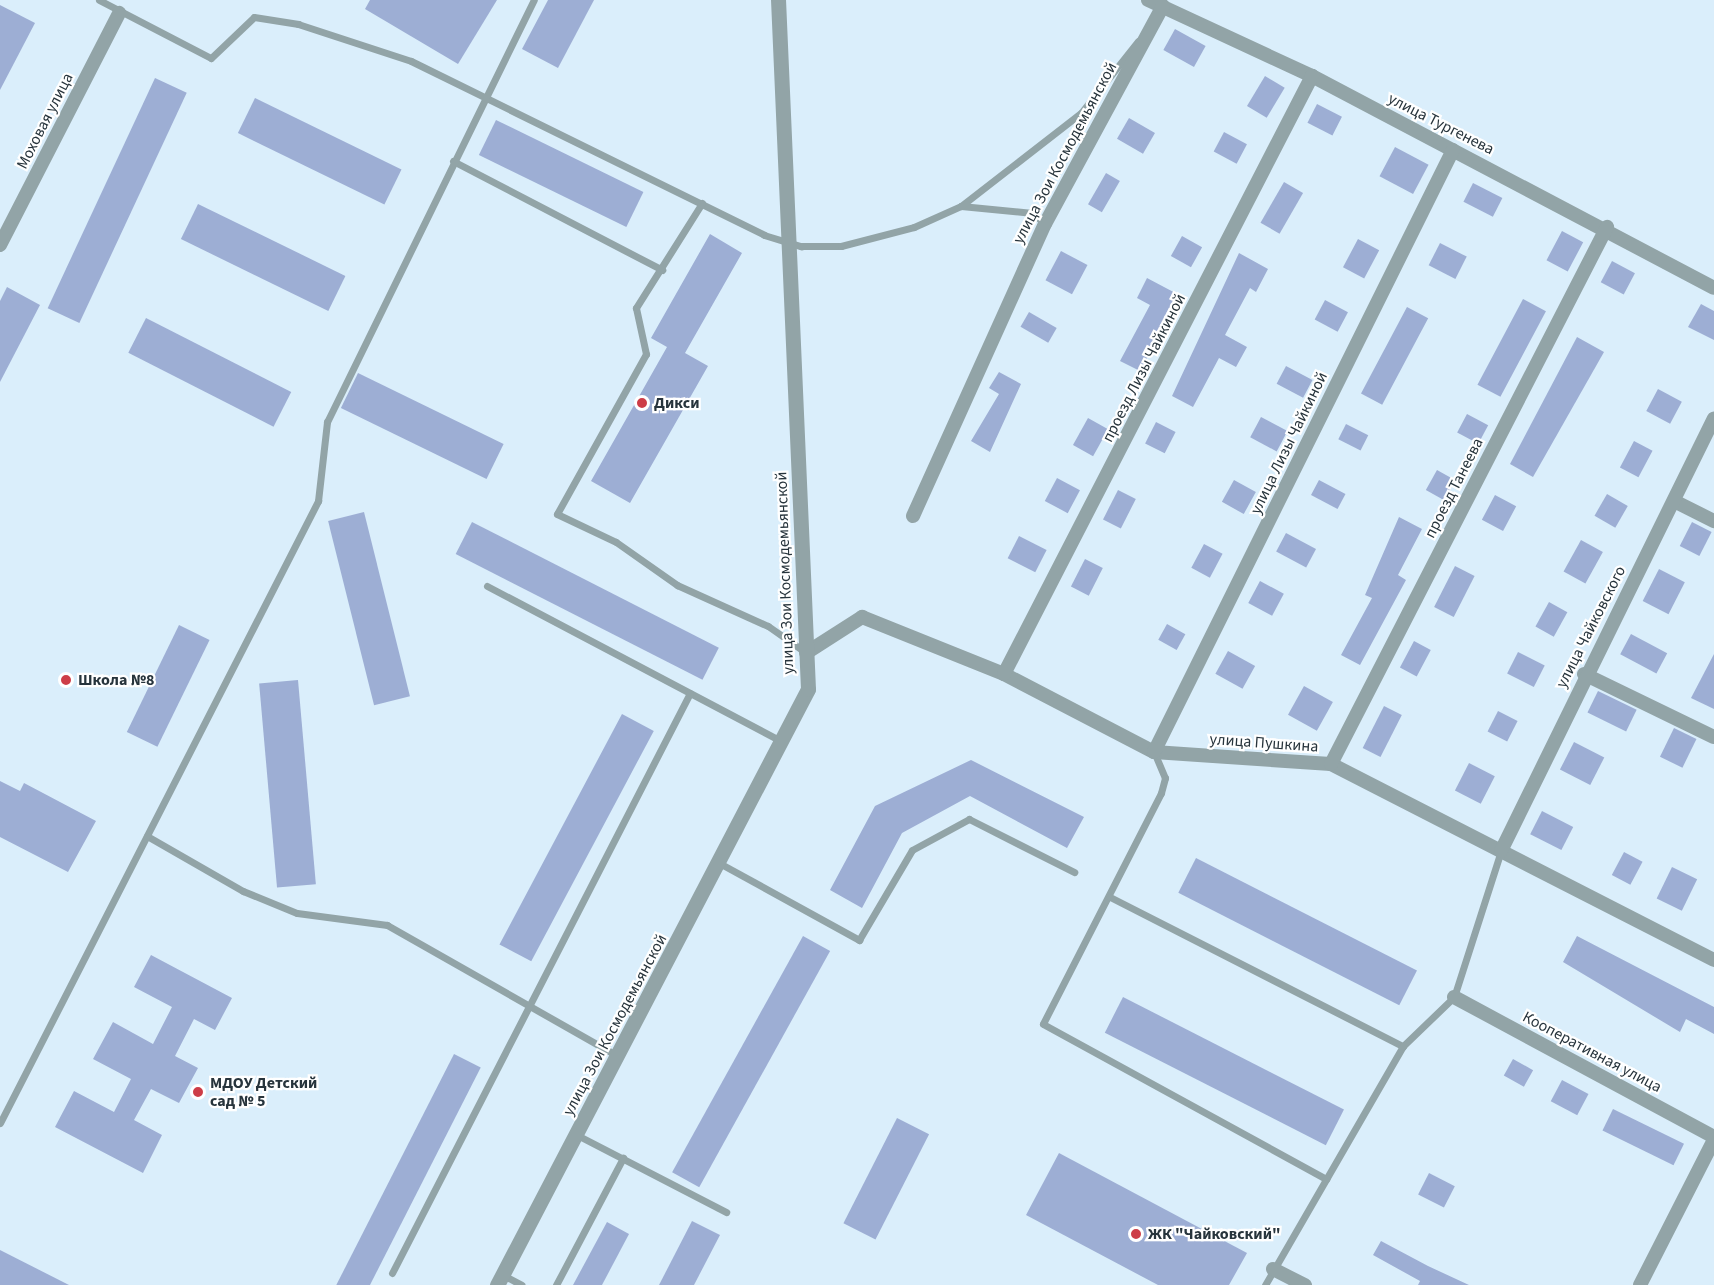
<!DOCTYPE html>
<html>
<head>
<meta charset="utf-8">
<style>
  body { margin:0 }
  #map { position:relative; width:1714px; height:1285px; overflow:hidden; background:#daeefb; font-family:"Source Sans 3",sans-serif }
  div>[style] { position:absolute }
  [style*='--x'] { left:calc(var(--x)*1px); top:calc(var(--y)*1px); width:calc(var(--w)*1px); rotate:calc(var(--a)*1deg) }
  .building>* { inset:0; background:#9daed4; transform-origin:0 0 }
  .service>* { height:7px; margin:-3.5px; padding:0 3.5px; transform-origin:3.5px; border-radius:3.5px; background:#92a4a7 }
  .minor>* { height:14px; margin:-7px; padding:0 7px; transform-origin:7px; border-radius:7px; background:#92a4a7 }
  .tertiary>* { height:15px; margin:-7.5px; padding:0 7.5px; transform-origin:7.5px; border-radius:7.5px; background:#92a4a7 }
  .dots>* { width:16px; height:16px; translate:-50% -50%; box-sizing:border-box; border:3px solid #fff; border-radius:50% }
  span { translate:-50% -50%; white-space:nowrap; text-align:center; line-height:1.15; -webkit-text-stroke:4.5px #fff; paint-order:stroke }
  .street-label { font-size:16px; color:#27343c }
  .poi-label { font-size:16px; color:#27343c; font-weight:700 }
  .left { translate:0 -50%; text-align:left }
</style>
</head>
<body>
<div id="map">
  <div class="building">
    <i style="clip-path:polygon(370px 0,497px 0,458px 64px,365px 9px)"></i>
    <i style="clip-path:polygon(548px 0,594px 0,558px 68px,522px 49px)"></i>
    <i style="clip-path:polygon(0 5px,35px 23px,0 90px)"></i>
    <i style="left:1175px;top:29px;width:35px;height:24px;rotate:29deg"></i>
    <i style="left:1265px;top:76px;width:23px;height:35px;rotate:31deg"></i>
    <i style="left:155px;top:78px;width:35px;height:254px;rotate:25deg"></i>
    <i style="left:255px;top:98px;width:163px;height:39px;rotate:26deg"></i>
    <i style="left:1317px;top:104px;width:28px;height:21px;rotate:27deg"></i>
    <i style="left:1129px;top:118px;width:30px;height:24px;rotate:30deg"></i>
    <i style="left:496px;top:120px;width:164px;height:39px;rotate:26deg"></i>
    <i style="left:1224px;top:132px;width:26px;height:22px;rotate:28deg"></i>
    <i style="left:1395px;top:147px;width:38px;height:33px;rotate:28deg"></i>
    <i style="left:1106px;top:173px;width:16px;height:36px;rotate:30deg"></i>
    <i style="left:1284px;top:182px;width:22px;height:47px;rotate:30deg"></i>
    <i style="left:1473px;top:183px;width:33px;height:21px;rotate:27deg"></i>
    <i style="left:198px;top:204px;width:164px;height:39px;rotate:26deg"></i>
    <i style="left:1562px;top:231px;width:24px;height:33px;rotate:28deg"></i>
    <i style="clip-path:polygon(710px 234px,742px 253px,685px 353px,708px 366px,630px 503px,591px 481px,667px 347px,651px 338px)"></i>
    <i style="left:1182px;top:236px;width:23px;height:23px;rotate:29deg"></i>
    <i style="left:1358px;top:239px;width:24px;height:32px;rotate:28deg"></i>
    <i style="left:1440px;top:243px;width:30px;height:25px;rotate:27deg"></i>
    <i style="left:1061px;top:251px;width:30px;height:33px;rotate:28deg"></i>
    <i style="clip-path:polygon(1239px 253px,1268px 269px,1256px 292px,1250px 288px,1225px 335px,1247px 347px,1236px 367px,1219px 358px,1193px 407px,1172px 396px)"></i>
    <i style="left:1612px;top:261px;width:26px;height:24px;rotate:28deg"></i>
    <i style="clip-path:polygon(1147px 278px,1181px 296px,1140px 371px,1120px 361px,1150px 305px,1137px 298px)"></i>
    <i style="clip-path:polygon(7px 287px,40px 305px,0 382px,0 301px)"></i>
    <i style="left:1523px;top:299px;width:26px;height:97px;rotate:28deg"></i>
    <i style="left:1325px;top:300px;width:26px;height:22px;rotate:28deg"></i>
    <i style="clip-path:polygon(1701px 304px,1714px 311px,1714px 340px,1688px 327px)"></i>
    <i style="left:1407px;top:307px;width:24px;height:98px;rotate:28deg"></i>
    <i style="left:1029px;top:312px;width:32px;height:17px;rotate:30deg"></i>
    <i style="left:146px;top:318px;width:163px;height:39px;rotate:27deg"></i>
    <i style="clip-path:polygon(1577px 337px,1604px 352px,1533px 477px,1510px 464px)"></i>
    <i style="left:1286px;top:366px;width:30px;height:20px;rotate:28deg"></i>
    <i style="clip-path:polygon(999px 372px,1021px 384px,990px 452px,971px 441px,999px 394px,989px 388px)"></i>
    <i style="left:358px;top:373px;width:162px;height:39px;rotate:26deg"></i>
    <i style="left:1658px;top:389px;width:27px;height:25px;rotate:28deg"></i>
    <i style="left:1467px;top:414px;width:24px;height:21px;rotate:28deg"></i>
    <i style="left:1261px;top:417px;width:30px;height:23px;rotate:28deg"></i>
    <i style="left:1088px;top:418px;width:23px;height:31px;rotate:29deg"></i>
    <i style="left:1156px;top:422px;width:22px;height:24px;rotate:27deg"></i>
    <i style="left:1346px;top:424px;width:25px;height:17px;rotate:27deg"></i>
    <i style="left:1634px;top:441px;width:21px;height:30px;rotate:28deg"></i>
    <i style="left:1437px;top:470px;width:21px;height:23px;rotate:29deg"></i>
    <i style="left:1057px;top:478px;width:26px;height:26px;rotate:28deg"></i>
    <i style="left:1234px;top:480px;width:25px;height:25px;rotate:29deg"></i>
    <i style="left:1319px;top:480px;width:30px;height:17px;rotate:28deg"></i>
    <i style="left:1118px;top:490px;width:20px;height:33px;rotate:27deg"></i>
    <i style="left:1607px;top:494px;width:24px;height:25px;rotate:30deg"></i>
    <i style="left:1495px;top:495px;width:24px;height:28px;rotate:28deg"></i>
    <i style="left:364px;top:512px;width:190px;height:37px;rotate:76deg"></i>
    <i style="clip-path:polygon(1399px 517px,1422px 529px,1398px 575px,1406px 580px,1360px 665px,1341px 655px,1372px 598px,1365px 595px)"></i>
    <i style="left:472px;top:522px;width:277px;height:36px;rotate:27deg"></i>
    <i style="left:1692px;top:522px;width:22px;height:27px;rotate:27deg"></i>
    <i style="left:1286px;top:533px;width:34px;height:21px;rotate:28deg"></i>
    <i style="left:1019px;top:536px;width:31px;height:25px;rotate:27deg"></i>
    <i style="left:1581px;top:540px;width:25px;height:36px;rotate:29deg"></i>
    <i style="left:1204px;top:544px;width:21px;height:27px;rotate:28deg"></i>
    <i style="left:1085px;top:559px;width:20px;height:31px;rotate:27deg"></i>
    <i style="left:1455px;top:566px;width:22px;height:46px;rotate:27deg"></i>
    <i style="left:1659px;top:569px;width:29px;height:36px;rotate:27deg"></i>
    <i style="left:1260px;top:581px;width:27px;height:25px;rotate:28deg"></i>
    <i style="left:1549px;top:602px;width:21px;height:28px;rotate:29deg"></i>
    <i style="left:1167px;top:624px;width:21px;height:18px;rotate:29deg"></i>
    <i style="left:179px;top:625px;width:34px;height:119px;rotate:26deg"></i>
    <i style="left:1631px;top:634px;width:41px;height:23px;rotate:28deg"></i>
    <i style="left:1414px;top:641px;width:19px;height:30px;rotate:28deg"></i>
    <i style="left:1228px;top:651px;width:31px;height:26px;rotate:29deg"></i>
    <i style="left:1518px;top:652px;width:30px;height:24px;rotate:27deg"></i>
    <i style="clip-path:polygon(1714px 654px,1714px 709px,1691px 698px)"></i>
    <i style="left:298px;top:680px;width:205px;height:39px;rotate:85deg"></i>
    <i style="left:1304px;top:686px;width:33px;height:33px;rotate:29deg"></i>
    <i style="left:1598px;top:691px;width:43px;height:24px;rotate:26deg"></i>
    <i style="left:1384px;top:706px;width:20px;height:47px;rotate:27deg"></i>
    <i style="left:1498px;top:711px;width:22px;height:23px;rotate:27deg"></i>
    <i style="left:622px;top:714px;width:36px;height:261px;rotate:28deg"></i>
    <i style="left:1674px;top:728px;width:25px;height:32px;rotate:26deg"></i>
    <i style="left:1574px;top:742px;width:34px;height:31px;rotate:27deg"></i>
    <i style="clip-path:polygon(971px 760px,1084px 817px,1067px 848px,970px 796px,902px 833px,862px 908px,830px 890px,875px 806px)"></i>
    <i style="left:1469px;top:763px;width:29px;height:31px;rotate:27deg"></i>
    <i style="clip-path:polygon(0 781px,20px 791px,24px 783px,96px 821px,68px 872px,0 837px)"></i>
    <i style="left:1542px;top:811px;width:35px;height:26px;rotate:27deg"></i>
    <i style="left:1624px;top:852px;width:21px;height:26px;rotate:28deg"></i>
    <i style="left:1196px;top:858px;width:248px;height:39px;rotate:27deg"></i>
    <i style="left:1672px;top:867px;width:28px;height:35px;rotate:26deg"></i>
    <i style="left:803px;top:936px;width:31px;height:270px;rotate:29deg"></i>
    <i style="clip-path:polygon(1577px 936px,1714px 1007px,1714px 1034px,1686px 1019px,1680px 1032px,1563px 962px)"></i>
    <i style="clip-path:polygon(151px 955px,232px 998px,215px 1030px,194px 1019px,175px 1056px,198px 1068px,179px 1103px,151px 1089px,134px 1120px,162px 1135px,143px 1173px,55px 1127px,74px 1091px,114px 1112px,131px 1079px,93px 1059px,113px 1022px,153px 1044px,172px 1007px,134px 987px)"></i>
    <i style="left:1123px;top:997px;width:248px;height:40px;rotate:27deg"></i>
    <i style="left:454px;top:1054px;width:30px;height:261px;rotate:27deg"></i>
    <i style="left:1513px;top:1059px;width:23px;height:19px;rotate:29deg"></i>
    <i style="left:1562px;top:1080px;width:30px;height:24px;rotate:28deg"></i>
    <i style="left:1613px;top:1109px;width:79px;height:24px;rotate:26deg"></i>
    <i style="left:897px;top:1118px;width:36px;height:118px;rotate:27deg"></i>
    <i style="clip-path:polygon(1059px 1153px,1247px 1253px,1229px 1285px,1158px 1285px,1026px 1215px)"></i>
    <i style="left:1429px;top:1173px;width:29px;height:24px;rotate:27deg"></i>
    <i style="clip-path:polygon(692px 1221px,720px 1235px,694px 1285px,659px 1285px)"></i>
    <i style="clip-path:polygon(607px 1222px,629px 1234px,602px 1285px,573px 1285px)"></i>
    <i style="clip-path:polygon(1381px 1241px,1428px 1266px,1469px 1285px,1418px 1285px,1420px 1281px,1373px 1255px)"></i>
    <i style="clip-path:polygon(0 1250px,69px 1285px,0 1285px)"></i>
  </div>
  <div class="service">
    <i style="--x:99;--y:0;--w:126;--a:27.4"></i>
    <i style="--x:211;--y:58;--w:59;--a:-43.6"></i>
    <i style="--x:254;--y:17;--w:45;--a:9"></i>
    <i style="--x:298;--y:24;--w:119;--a:18.1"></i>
    <i style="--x:411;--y:61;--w:394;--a:26.2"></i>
    <i style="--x:764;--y:235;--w:39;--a:17"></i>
    <i style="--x:801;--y:246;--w:40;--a:0"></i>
    <i style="--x:841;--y:246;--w:75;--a:-14.6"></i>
    <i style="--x:914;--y:227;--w:51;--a:-24.1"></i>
    <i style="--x:961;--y:206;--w:72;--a:5.6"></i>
    <i style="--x:1033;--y:213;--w:16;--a:43"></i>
    <i style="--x:453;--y:161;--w:236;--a:27.5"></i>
    <i style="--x:702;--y:203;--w:124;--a:122.2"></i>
    <i style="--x:636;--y:308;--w:47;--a:77.7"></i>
    <i style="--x:646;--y:354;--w:183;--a:119.1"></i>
    <i style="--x:557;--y:514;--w:65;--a:25.4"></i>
    <i style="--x:616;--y:542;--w:75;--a:35.2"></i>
    <i style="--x:677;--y:585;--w:100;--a:24.3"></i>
    <i style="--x:768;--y:626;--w:45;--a:35.1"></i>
    <i style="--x:961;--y:206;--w:152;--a:-37.8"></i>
    <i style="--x:1081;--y:113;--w:92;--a:-51.6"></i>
    <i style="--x:487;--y:586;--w:332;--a:27.8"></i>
    <i style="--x:1154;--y:752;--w:28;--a:67"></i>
    <i style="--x:1165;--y:778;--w:16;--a:105"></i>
    <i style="--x:1161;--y:793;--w:259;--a:117.1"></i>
    <i style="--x:1043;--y:1024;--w:323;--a:28.7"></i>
    <i style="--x:147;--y:836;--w:111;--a:29.8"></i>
    <i style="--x:243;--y:891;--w:58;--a:22.2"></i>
    <i style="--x:297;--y:913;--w:91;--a:7.6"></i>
    <i style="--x:387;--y:925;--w:263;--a:29.6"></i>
    <i style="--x:721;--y:864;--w:158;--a:28.8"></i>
    <i style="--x:859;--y:940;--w:104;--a:-59.5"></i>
    <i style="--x:912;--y:850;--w:65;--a:-28.5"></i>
    <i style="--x:969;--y:819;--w:118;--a:26.8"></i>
    <i style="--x:1110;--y:897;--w:329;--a:27"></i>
    <i style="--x:0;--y:1123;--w:699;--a:-62.92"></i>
    <i style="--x:318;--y:501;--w:80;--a:-83.5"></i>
    <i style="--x:327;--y:422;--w:470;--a:-63.9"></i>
    <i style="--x:577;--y:1135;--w:168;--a:27.3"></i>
    <i style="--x:392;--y:1273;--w:652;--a:-62.81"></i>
    <i style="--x:503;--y:1275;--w:21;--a:28"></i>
    <i style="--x:556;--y:1285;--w:144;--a:-62.2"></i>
    <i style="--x:1265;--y:1285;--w:276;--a:-60"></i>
    <i style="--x:1403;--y:1046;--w:71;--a:-43.9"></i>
    <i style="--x:1454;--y:997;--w:153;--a:-72.2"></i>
  </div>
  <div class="minor">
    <i style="--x:1148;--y:0;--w:181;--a:24.9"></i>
    <i style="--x:1312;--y:76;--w:454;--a:27.8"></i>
    <i style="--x:0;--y:245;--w:261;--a:-62.8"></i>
    <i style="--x:1674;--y:501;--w:45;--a:26.6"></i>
    <i style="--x:913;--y:516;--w:320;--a:-65.7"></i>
    <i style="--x:1045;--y:224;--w:248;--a:-61.6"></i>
    <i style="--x:806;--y:653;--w:67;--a:-32.7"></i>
    <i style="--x:862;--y:617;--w:153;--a:21.9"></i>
    <i style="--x:1004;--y:674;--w:169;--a:27.5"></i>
    <i style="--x:1154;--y:752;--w:177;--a:3.9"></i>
    <i style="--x:1331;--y:764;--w:430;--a:27.1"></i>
    <i style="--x:1004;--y:674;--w:673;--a:-62.75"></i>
    <i style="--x:1584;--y:674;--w:144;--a:25.9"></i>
    <i style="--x:1154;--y:752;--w:672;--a:-63.59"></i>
    <i style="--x:1331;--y:764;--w:604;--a:-62.8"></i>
    <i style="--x:1501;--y:851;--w:482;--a:-63.8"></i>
    <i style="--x:1454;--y:997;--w:295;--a:28.3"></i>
    <i style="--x:1273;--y:1269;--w:36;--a:27"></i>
    <i style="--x:1640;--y:1285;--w:163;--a:-63"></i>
  </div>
  <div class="tertiary">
    <i style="--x:497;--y:1285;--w:672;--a:-62.44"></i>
    <i style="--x:808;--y:689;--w:690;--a:-92.49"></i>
  </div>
  <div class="dots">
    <i style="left:642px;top:403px;background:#cd3d47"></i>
    <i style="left:66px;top:680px;background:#cd3d47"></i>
    <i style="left:198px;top:1092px;background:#cd3d47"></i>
    <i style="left:1136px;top:1234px;background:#cd3d47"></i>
  </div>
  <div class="street-label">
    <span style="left:45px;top:121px;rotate:-63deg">Моховая улица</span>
    <span style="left:1441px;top:124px;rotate:27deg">улица Тургенева</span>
    <span style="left:1065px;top:153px;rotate:-62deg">улица Зои Космодемьянской</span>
    <span style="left:1144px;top:368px;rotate:-63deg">проезд Лизы Чайкиной</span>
    <span style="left:1289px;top:443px;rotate:-64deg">улица Лизы Чайкиной</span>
    <span style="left:1454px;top:488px;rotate:-63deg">проезд Танеева</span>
    <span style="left:785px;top:573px;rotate:-92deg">улица Зои Космодемьянской</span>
    <span style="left:1591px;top:627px;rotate:-63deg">улица Чайковского</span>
    <span style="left:1264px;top:743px;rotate:4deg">улица Пушкина</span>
    <span style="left:615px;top:1025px;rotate:-62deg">улица Зои Космодемьянской</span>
    <span style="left:1592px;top:1052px;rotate:28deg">Кооперативная улица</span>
  </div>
  <div class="poi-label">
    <span class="left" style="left:654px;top:403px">Дикси</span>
    <span class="left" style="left:78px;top:680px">Школа №8</span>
    <span class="left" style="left:210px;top:1092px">МДОУ Детский<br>сад № 5</span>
    <span class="left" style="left:1148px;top:1234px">ЖК "Чайковский"</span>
  </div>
</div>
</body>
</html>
